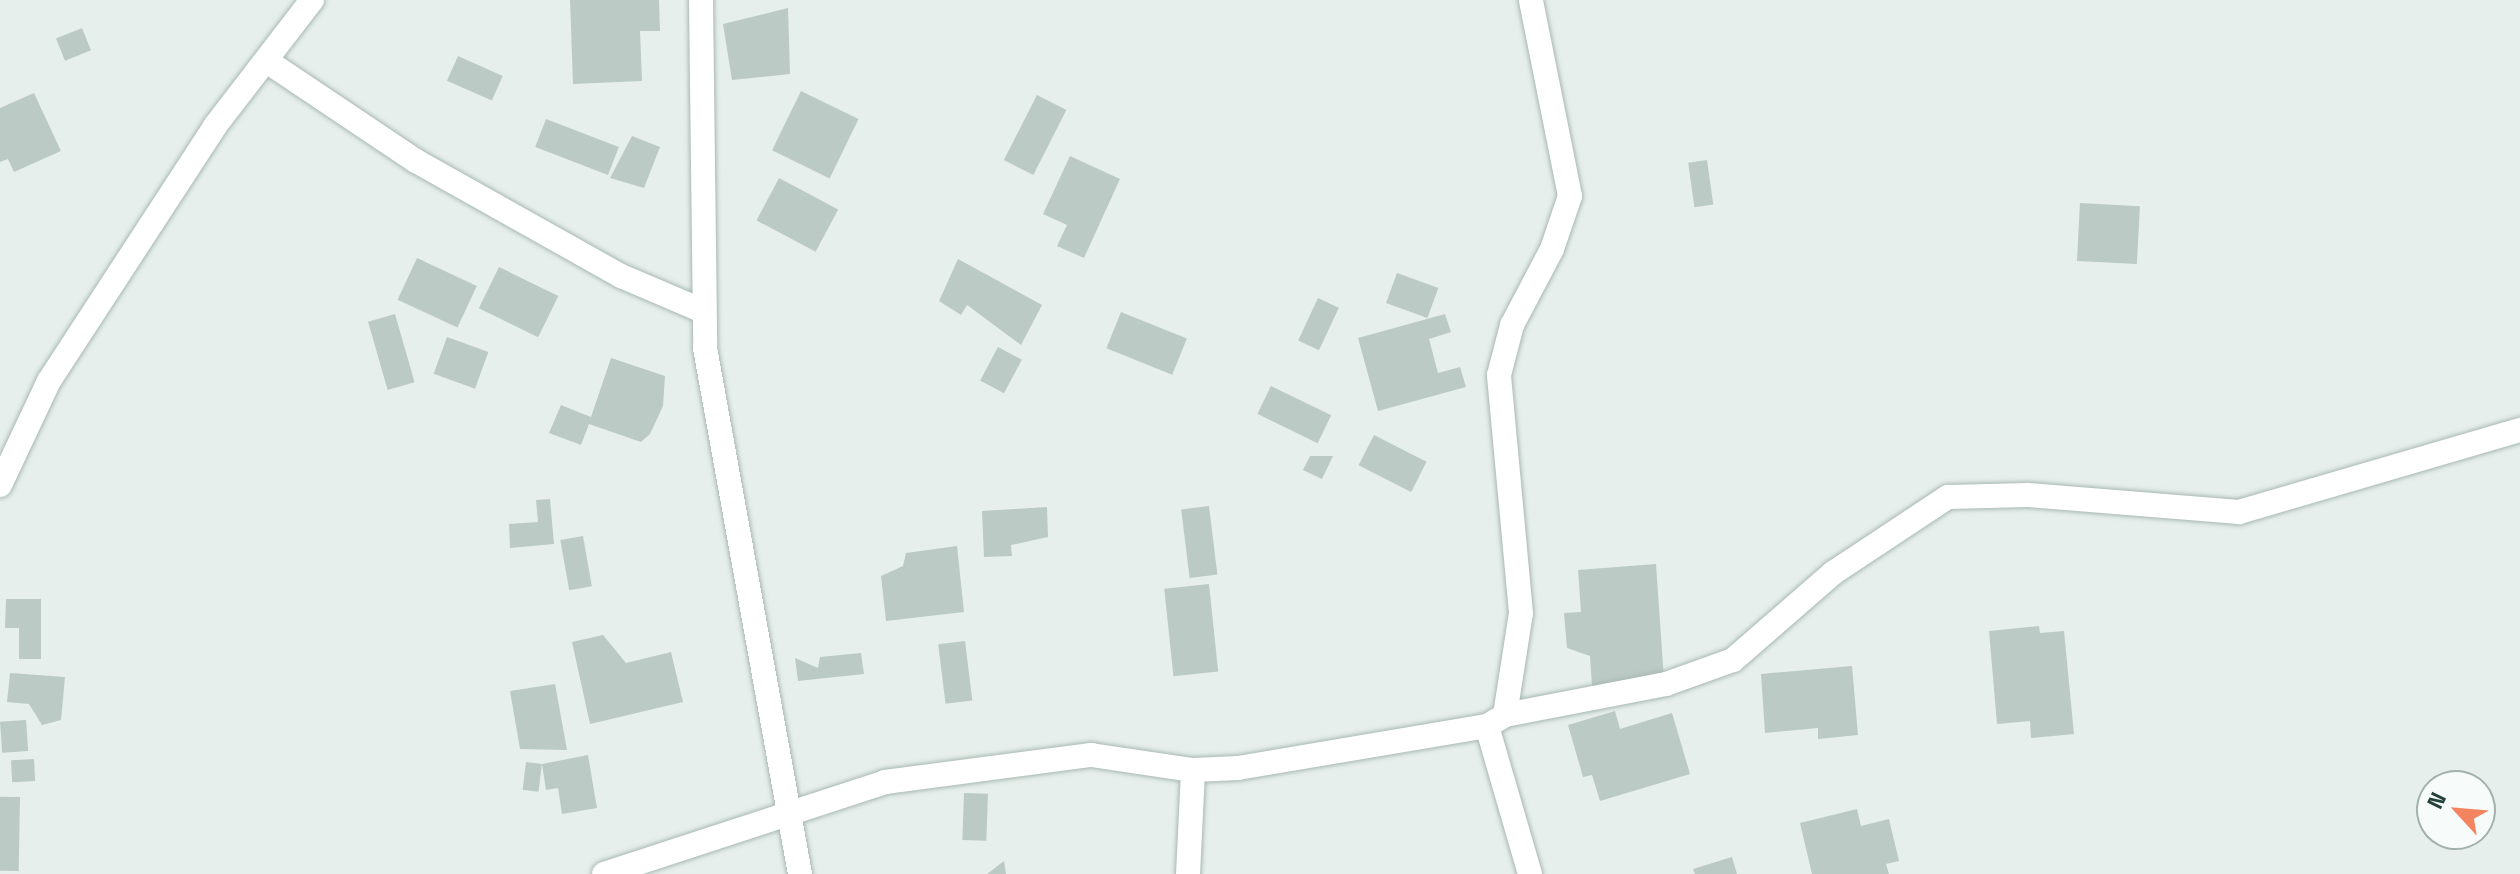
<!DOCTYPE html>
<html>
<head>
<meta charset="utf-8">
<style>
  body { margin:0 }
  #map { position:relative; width:2520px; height:874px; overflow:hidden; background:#e6efeb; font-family:"Space Grotesk",sans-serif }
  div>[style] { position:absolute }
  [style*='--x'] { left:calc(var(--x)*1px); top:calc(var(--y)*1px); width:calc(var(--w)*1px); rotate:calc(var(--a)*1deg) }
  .building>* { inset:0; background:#bbcac4; transform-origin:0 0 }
  .roads { filter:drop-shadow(0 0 2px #a8b8b2) drop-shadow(0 0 2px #a8b8b2) }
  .street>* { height:24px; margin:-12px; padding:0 12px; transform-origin:12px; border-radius:12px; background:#fff }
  span { translate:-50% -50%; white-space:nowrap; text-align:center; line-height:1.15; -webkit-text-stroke:7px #f7fbf9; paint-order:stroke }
  .north { position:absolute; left:2416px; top:770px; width:80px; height:80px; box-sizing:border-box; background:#f7fbf9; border:2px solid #a3b1ad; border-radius:50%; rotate:296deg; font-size:22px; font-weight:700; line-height:32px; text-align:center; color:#24423a }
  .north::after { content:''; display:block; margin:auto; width:28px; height:36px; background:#f4845f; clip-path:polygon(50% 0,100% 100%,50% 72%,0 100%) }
</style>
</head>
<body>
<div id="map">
  <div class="building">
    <i style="clip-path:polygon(570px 0,659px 0,660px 31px,640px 31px,642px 81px,573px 84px)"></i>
    <i style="clip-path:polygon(788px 8px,790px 74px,732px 80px,723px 24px)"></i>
    <i style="left:82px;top:28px;width:24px;height:28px;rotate:68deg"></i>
    <i style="left:458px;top:56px;width:49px;height:27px;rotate:24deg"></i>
    <i style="left:801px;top:91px;width:64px;height:66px;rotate:26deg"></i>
    <i style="clip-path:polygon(34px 93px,61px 151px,14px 172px,8px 159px,0 162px,0 108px)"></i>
    <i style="left:1037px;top:95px;width:33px;height:73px;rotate:27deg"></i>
    <i style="left:546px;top:119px;width:78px;height:30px;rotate:21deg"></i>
    <i style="clip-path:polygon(632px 136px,660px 147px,644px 188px,610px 178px)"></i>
    <i style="clip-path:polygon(1070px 156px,1120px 179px,1084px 258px,1057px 246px,1067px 225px,1043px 214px)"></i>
    <i style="left:1707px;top:160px;width:45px;height:19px;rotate:82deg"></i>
    <i style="left:779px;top:178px;width:67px;height:48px;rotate:28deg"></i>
    <i style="left:2080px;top:203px;width:60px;height:58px;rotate:3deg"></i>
    <i style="left:417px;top:258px;width:66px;height:46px;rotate:25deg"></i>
    <i style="clip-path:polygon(958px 259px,1042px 305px,1021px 345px,967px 305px,961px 315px,939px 301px)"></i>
    <i style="left:499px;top:267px;width:66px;height:46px;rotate:26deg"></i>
    <i style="left:1397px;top:273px;width:44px;height:32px;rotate:20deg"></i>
    <i style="left:1318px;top:298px;width:23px;height:47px;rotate:25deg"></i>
    <i style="left:1121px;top:312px;width:71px;height:39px;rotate:22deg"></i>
    <i style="left:395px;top:314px;width:71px;height:28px;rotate:74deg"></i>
    <i style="clip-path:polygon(1445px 314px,1451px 332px,1429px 339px,1438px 373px,1460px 367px,1466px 387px,1378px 411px,1358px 338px)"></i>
    <i style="left:447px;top:337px;width:44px;height:39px;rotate:20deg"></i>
    <i style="left:998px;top:347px;width:27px;height:38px;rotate:28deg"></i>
    <i style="clip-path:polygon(611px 358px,665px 376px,663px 406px,650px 434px,641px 442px,589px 424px,581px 445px,549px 433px,561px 405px,591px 417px)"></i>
    <i style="left:1271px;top:386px;width:67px;height:31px;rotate:26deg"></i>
    <i style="left:1374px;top:435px;width:59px;height:34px;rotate:27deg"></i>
    <i style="clip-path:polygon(1310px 456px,1333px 456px,1322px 479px,1303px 470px)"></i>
    <i style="clip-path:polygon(550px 499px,554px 544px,510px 548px,509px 524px,538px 522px,536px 500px)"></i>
    <i style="left:1209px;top:506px;width:69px;height:28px;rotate:83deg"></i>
    <i style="clip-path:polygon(1047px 507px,1048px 537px,1011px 545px,1012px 556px,984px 557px,982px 511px)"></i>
    <i style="left:583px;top:536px;width:51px;height:23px;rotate:80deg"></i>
    <i style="clip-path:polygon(957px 546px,964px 612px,886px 621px,881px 576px,903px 566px,906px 553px)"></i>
    <i style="clip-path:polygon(1656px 564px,1664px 680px,1592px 686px,1590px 656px,1567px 648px,1564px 613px,1581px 612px,1578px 570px)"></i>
    <i style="left:1209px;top:584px;width:88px;height:45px;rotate:84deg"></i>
    <i style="clip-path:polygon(6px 599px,41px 599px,41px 659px,19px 659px,19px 628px,5px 628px)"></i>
    <i style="clip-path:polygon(2039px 626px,2040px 633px,2064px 631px,2074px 734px,2031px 738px,2030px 721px,1997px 724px,1989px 631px)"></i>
    <i style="clip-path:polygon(603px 635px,626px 663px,671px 652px,683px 702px,590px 724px,572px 642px)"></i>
    <i style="left:965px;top:641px;width:60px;height:27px;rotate:83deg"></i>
    <i style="clip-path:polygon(861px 653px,864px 674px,798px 681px,795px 658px,818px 668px,820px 657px)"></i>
    <i style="clip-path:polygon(1852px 666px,1858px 735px,1818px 739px,1818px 728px,1765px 733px,1761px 674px)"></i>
    <i style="clip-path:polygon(10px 673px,65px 677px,61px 720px,42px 725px,29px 704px,7px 702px)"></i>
    <i style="clip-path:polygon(555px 684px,567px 750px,520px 749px,510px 691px)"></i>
    <i style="clip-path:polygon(1615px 711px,1620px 729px,1672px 713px,1690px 774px,1600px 801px,1592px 775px,1583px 777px,1568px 725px)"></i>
    <i style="left:26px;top:720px;width:31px;height:26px;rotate:86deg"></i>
    <i style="clip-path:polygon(588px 755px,597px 808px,562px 814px,558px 788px,546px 790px,542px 764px)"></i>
    <i style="left:34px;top:759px;width:22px;height:23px;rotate:87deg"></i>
    <i style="left:526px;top:762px;width:16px;height:28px;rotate:7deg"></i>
    <i style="left:964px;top:793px;width:24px;height:47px;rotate:2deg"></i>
    <i style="left:20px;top:797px;width:74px;height:20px;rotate:91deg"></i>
    <i style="clip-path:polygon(1857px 809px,1861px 826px,1889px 819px,1899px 861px,1886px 864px,1889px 874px,1812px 874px,1800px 823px)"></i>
    <i style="clip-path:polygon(1732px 857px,1737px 874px,1695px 874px,1693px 869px)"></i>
    <i style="clip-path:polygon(1004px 861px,1006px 874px,987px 874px)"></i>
  </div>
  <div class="roads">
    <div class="street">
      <i style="--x:701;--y:0;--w:348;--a:89.3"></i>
      <i style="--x:705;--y:348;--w:535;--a:79.76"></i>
      <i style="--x:268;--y:62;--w:178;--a:33.8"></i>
      <i style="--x:416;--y:161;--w:235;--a:29.3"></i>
      <i style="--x:621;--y:276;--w:89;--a:23.1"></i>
      <i style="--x:0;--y:485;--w:115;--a:-64.8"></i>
      <i style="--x:49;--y:381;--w:304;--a:-56.9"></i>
      <i style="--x:215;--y:126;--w:159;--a:-52.4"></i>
      <i style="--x:1505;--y:715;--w:103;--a:-81.1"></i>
      <i style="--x:1521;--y:613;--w:239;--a:-95.3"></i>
      <i style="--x:1499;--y:375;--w:52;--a:-75.4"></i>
      <i style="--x:1512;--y:325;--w:86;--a:-62.2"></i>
      <i style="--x:1552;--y:249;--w:56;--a:-71.2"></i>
      <i style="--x:1570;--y:196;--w:200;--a:-101.3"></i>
      <i style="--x:1487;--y:726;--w:154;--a:73.8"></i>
      <i style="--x:604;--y:874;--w:296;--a:-18.1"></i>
      <i style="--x:885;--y:782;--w:208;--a:-7.5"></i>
      <i style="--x:1091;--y:755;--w:103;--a:8.4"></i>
      <i style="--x:1193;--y:770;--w:45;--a:-2.5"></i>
      <i style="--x:1238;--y:768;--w:253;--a:-9.6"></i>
      <i style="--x:1487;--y:726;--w:21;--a:-31"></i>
      <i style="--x:1505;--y:715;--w:164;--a:-10.9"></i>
      <i style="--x:1666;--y:684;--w:71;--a:-19.7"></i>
      <i style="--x:1733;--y:660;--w:133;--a:-41"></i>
      <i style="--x:1833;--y:573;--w:138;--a:-33.5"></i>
      <i style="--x:1948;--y:497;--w:80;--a:-1.4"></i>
      <i style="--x:2028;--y:495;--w:212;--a:4.6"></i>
      <i style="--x:2239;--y:512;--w:293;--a:-16.3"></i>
      <i style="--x:1188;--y:874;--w:104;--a:-87.2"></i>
    </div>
  </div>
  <div class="north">N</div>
</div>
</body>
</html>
